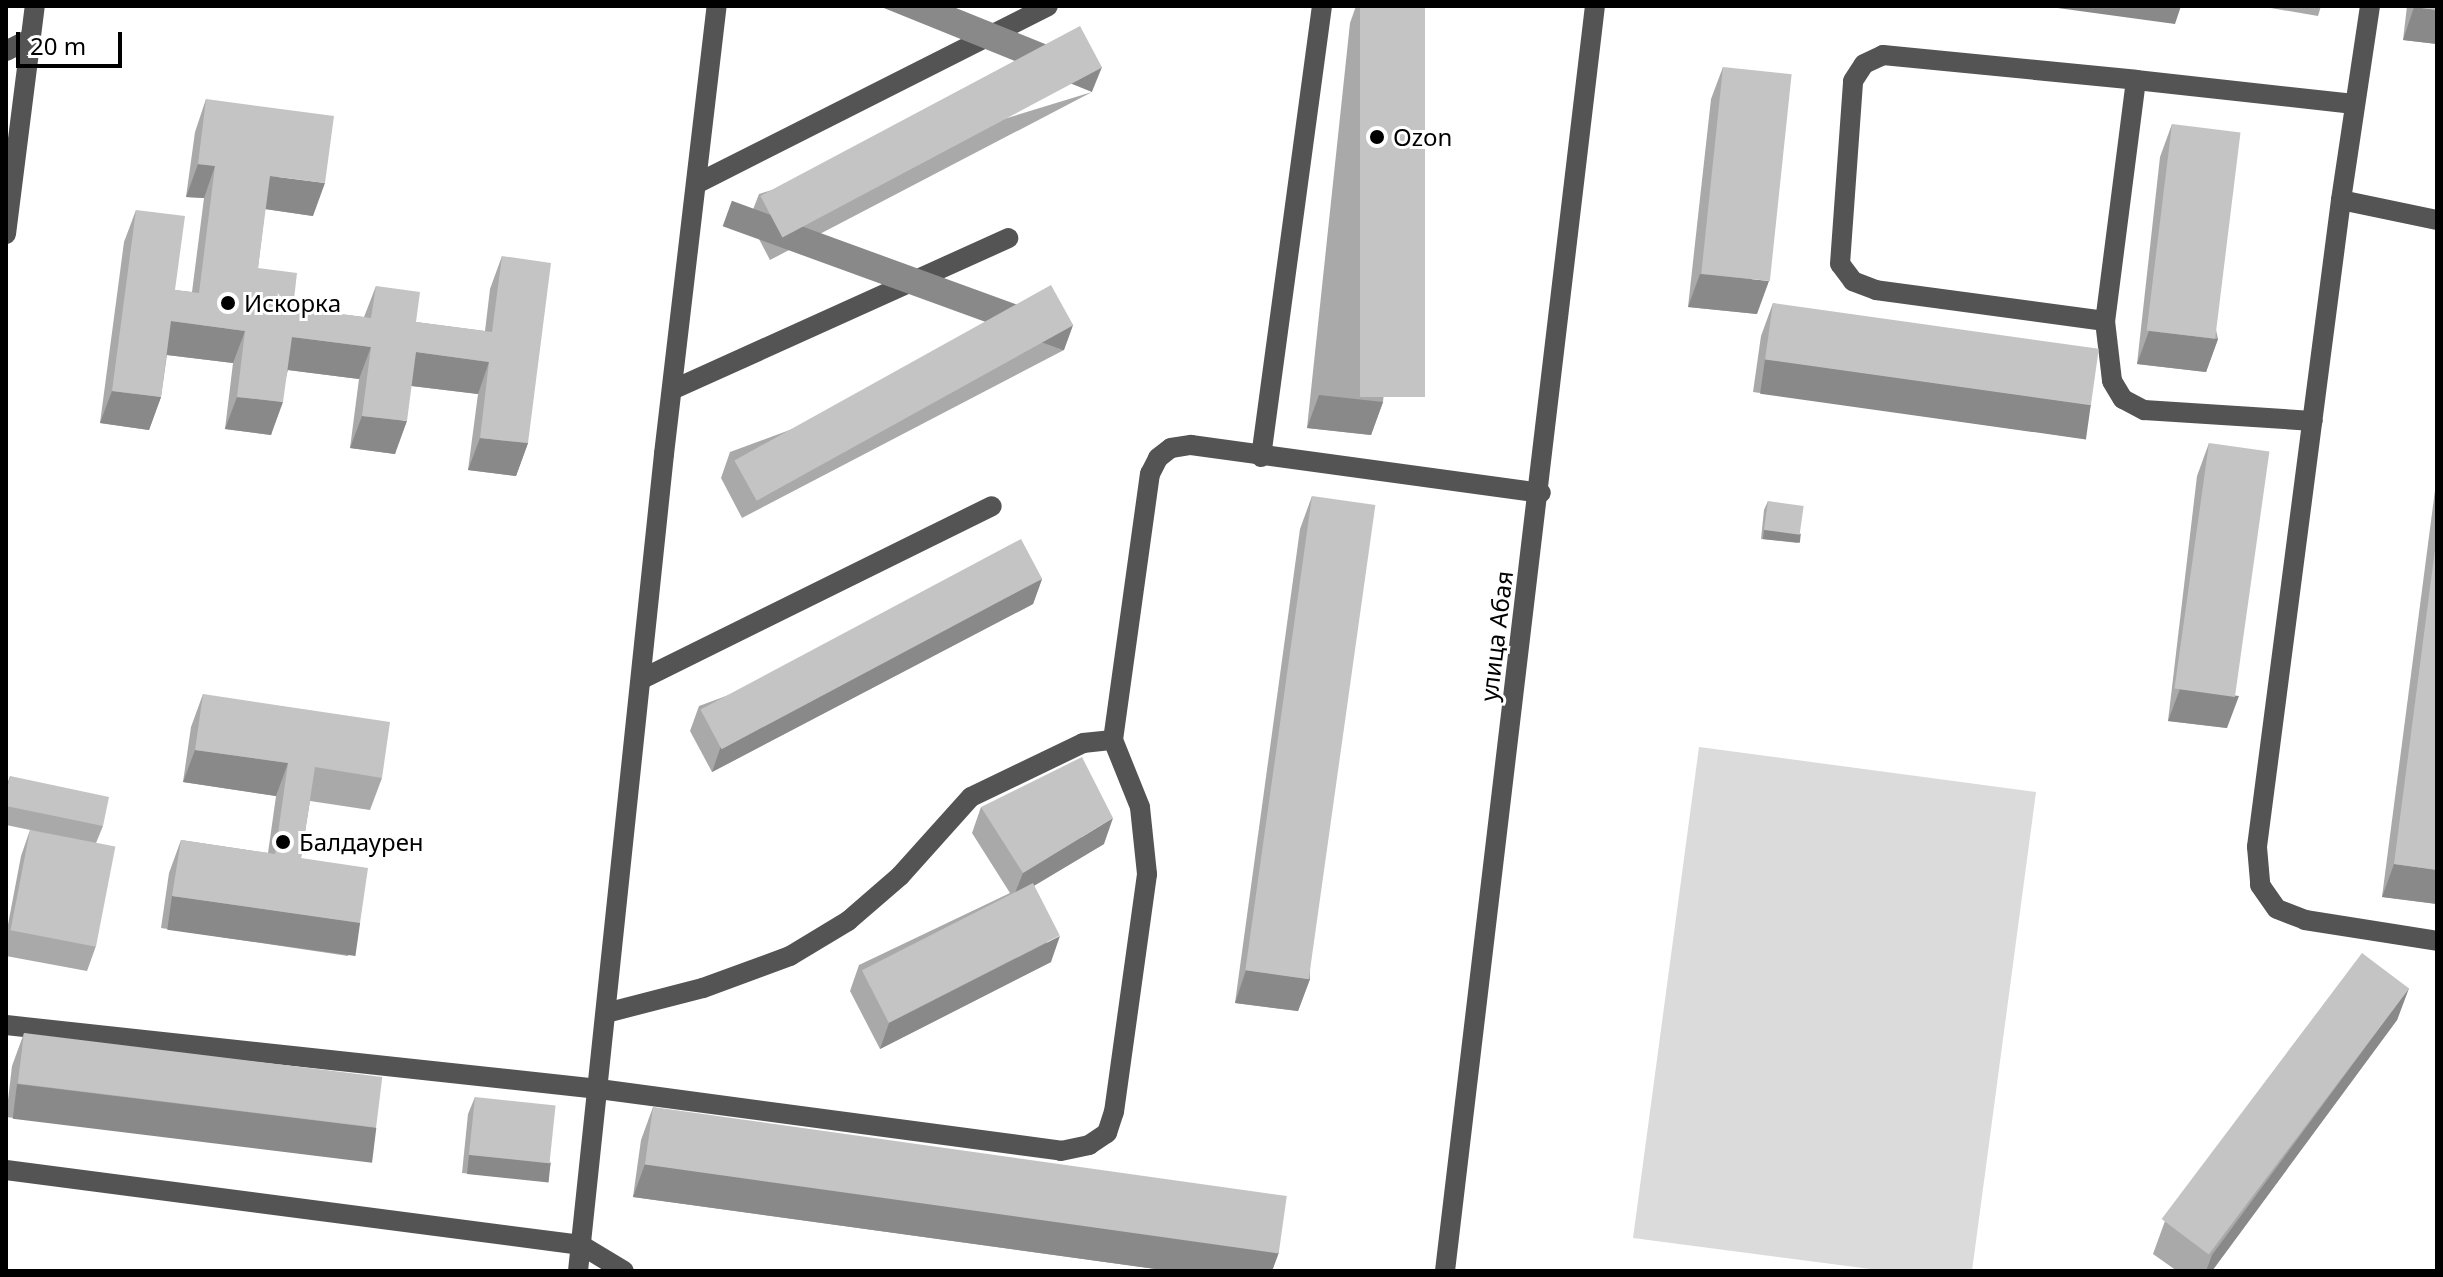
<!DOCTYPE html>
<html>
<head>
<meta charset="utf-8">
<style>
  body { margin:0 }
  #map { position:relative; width:2443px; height:1277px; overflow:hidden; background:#fff; font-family:"Noto Sans",sans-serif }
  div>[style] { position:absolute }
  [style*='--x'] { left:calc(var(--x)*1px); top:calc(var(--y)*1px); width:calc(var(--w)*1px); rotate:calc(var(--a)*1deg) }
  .green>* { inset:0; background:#dbdbdb }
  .minor>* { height:20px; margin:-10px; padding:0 10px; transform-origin:10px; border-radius:10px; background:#545454 }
  .wall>* { inset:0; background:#a9a9a9 }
  .shaded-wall>* { inset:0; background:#898989; transform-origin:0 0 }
  .building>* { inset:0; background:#c4c4c4; transform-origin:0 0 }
  .dots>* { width:22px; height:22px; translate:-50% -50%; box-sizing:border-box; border:4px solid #fff; border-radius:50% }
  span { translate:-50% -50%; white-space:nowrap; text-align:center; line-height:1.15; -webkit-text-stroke:6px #fff; paint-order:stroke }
  .poi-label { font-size:24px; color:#000 }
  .left { translate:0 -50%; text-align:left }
  .street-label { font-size:24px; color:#000 }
  .frame { position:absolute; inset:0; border:8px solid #000; pointer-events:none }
  .scale { position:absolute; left:16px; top:32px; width:106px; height:36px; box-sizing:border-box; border:4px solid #000; border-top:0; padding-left:10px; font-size:24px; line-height:28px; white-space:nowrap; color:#000; -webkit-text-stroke:6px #fff; paint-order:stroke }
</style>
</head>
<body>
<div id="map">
  <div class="green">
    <i style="clip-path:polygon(1699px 747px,2036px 792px,1972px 1271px,1886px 1271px,1633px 1238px)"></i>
  </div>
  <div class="minor">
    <i style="--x:2370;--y:6;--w:196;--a:98.5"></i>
    <i style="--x:2341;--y:200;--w:98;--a:11.8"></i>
    <i style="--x:6;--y:51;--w:27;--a:-27"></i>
    <i style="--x:2136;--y:80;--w:243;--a:97.3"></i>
    <i style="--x:2105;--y:321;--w:231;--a:-172.3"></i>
    <i style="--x:1876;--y:290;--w:25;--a:-159"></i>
    <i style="--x:1853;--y:281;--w:21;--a:-127"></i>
    <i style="--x:1840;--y:264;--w:183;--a:-85.9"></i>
    <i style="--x:1853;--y:81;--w:20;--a:-57"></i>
    <i style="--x:1864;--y:64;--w:21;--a:-25"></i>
    <i style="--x:1883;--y:55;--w:254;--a:5.6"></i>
    <i style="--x:2136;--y:80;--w:217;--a:6.3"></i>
    <i style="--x:696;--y:184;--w:394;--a:-26.8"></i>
    <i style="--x:2341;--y:200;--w:652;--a:97.4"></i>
    <i style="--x:2257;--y:847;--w:38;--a:85"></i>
    <i style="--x:2260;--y:885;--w:29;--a:55"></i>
    <i style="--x:2277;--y:909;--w:30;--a:21"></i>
    <i style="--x:2305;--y:920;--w:134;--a:9"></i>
    <i style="--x:6;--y:234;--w:230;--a:-82.8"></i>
    <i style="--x:2105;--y:321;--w:60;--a:83.3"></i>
    <i style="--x:2112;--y:381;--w:21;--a:59"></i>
    <i style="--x:2123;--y:399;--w:24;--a:28"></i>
    <i style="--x:2144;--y:410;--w:169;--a:3.7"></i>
    <i style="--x:672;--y:390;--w:369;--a:-24.3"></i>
    <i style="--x:1261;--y:457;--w:455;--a:-82.3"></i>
    <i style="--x:642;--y:679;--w:390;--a:-26.3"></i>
    <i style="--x:606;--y:1013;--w:100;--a:-14.5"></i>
    <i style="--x:703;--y:988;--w:93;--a:-20.2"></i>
    <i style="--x:790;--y:956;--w:68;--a:-31.1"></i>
    <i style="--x:848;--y:921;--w:69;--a:-40.9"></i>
    <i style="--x:900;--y:876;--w:106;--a:-48.1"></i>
    <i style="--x:971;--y:797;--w:124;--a:-25.7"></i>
    <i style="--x:1083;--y:743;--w:30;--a:-6"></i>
    <i style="--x:6;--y:1025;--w:596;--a:6.16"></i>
    <i style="--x:599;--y:1089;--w:466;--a:7.6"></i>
    <i style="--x:1061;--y:1151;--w:29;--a:-12"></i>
    <i style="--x:1089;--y:1145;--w:22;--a:-34"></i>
    <i style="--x:1107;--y:1133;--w:22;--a:-72"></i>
    <i style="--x:1114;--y:1112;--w:240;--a:-82.1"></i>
    <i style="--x:1147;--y:874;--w:67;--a:-96"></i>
    <i style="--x:1140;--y:807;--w:72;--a:-111.9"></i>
    <i style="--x:1113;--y:740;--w:269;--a:-82.1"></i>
    <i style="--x:1150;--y:474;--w:18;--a:-63"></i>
    <i style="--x:1158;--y:458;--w:16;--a:-38"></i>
    <i style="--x:1171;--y:448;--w:20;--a:-9"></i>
    <i style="--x:1191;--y:445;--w:353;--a:7.8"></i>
    <i style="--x:6;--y:1170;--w:580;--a:7.43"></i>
    <i style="--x:581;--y:1245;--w:50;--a:31.2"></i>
    <i style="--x:578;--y:1271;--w:822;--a:-83.99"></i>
    <i style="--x:664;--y:454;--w:451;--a:-83.3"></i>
    <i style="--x:1445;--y:1271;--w:1274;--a:-83.24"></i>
  </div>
  <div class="wall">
    <i style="clip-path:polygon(1356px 6px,1425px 6px,1383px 402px,1371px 435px,1307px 428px,1350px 23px)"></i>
    <i style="clip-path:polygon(2259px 6px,2321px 6px,2318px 16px)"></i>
    <i style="clip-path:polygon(2407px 6px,2437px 6px,2437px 44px,2403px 40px)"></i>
    <i style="clip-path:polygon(1723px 67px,1757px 314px,1688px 307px,1711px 99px)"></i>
    <i style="clip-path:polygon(1092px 92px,770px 260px,749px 220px,759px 194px)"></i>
    <i style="clip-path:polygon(206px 99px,313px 216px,265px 209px,258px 268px,293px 308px,364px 317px,376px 286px,416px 322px,485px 331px,490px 289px,502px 256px,528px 443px,516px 476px,468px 470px,478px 394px,411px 386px,395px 454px,350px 448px,359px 379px,288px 370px,271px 435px,225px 429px,233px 363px,167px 355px,161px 397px,149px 430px,100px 423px,124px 242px,136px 210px,175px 290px,192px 292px,204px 198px,186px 197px,195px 132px)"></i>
    <i style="clip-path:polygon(2172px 124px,2218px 339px,2206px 372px,2137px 364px,2160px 157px)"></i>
    <i style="clip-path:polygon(1773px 303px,2091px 405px,2079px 438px,1753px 392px,1761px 336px)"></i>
    <i style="clip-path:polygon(1073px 325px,1064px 350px,742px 518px,721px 478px,730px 452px)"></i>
    <i style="clip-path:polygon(2209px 443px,2227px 728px,2168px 721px,2197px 476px)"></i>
    <i style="clip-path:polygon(2437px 475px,2437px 904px,2382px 897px)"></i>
    <i style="clip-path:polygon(1312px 496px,1310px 979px,1298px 1011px,1235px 1003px,1300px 529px)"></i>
    <i style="clip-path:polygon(1768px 501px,1798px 543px,1761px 539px,1764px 510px)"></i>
    <i style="clip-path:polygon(1042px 579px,1033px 604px,712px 772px,690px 731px,699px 706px)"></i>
    <i style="clip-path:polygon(203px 694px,382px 778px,370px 810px,310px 801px,301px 858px,360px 923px,348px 956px,161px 928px,169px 873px,181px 840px,268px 853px,276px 796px,183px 782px,191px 727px)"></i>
    <i style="clip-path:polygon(10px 776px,103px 826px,96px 843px,96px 946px,87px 971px,6px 956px,6px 935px,21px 856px,30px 830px,69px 838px,6px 825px,6px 787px)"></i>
    <i style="clip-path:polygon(981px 807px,1104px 844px,1034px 886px,1051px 962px,880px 1049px,850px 991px,859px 965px,1010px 893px,972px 833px)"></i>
    <i style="clip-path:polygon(2409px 988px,2397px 1020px,2212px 1271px,2177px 1271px,2153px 1254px,2165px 1221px)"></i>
    <i style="clip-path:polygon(24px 1033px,376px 1127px,365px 1160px,6px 1117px,12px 1066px)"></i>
    <i style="clip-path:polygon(475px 1097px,551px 1163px,544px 1181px,462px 1173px,468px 1114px)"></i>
    <i style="clip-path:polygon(653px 1107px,1279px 1252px,1272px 1271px,1170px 1271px,633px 1197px,641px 1140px)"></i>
  </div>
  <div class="shaded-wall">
    <i style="clip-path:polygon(2043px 6px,2181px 6px,2175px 24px)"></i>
    <i style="clip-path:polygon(2414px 7px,2437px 10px,2437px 44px,2403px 40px)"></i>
    <i style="left:1102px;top:67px;width:27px;height:363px;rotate:112deg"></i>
    <i style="clip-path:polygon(198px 164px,215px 166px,204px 198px,186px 197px)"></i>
    <i style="clip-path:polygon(270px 176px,325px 183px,313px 216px,258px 208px)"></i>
    <i style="clip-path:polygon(1700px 274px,1769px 281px,1757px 314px,1688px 307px)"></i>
    <i style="clip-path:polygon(171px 321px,245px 331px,233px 363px,159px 354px)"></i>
    <i style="left:1073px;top:325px;width:27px;height:363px;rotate:110deg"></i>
    <i style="clip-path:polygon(2149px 331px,2218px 339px,2206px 372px,2137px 364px)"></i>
    <i style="clip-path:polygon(292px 337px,371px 347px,359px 379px,280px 369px)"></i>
    <i style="clip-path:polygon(416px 352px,489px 362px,478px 394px,404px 385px)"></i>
    <i style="left:1765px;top:359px;width:329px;height:35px;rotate:8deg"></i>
    <i style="clip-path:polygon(112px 391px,161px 397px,149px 430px,100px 423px)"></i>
    <i style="clip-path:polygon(1319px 395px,1383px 402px,1371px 435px,1307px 428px)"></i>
    <i style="clip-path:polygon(237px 397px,283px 402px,271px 435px,225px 429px)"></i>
    <i style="clip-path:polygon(362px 416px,407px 421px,395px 454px,350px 448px)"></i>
    <i style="clip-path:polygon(480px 438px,528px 443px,516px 476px,468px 470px)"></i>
    <i style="left:1764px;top:530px;width:37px;height:9px;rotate:6deg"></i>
    <i style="clip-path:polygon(1042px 579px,1033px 604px,712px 772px,721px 746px)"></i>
    <i style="clip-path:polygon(2180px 689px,2239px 696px,2227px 728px,2168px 721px)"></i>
    <i style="clip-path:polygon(195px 750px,288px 763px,276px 796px,183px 782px)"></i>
    <i style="clip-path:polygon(1113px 818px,1104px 844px,1013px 898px,1023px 873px)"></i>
    <i style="clip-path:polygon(2394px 864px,2437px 870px,2437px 904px,2382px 897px)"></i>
    <i style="left:172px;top:896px;width:190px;height:34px;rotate:8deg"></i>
    <i style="clip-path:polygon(1060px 936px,1051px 962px,880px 1049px,889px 1023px)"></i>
    <i style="clip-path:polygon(1246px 970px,1310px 979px,1298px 1011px,1235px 1003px)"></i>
    <i style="clip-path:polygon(2409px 988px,2397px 1020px,2212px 1271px,2206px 1271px,2212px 1255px)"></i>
    <i style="left:17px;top:1084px;width:362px;height:35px;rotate:7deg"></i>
    <i style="left:469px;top:1155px;width:82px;height:19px;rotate:6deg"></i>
    <i style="clip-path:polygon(645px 1164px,1279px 1252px,1272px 1271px,1170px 1271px,633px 1197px)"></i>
  </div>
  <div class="building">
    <i style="left:1360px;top:6px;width:65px;height:391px"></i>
    <i style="clip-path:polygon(2415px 6px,2437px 6px,2437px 10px,2414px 7px)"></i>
    <i style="left:1080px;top:26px;width:47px;height:362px;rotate:62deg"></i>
    <i style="left:1723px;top:67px;width:69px;height:208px;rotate:6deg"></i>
    <i style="clip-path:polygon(206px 99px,334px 116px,325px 183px,270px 176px,258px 268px,297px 273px,293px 308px,371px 318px,376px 286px,420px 292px,416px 322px,492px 332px,502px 256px,551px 263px,528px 443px,480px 438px,489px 362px,416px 352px,407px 421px,362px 416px,371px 347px,292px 337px,283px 402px,237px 397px,245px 331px,171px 321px,161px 397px,112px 391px,136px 210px,185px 216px,175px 290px,199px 293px,215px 166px,198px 164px)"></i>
    <i style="left:2172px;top:124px;width:69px;height:208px;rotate:7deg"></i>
    <i style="left:1051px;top:285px;width:46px;height:362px;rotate:61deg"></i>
    <i style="left:1773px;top:303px;width:329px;height:57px;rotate:8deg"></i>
    <i style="left:2209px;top:443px;width:61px;height:248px;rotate:8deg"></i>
    <i style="left:1312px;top:496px;width:64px;height:479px;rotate:8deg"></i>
    <i style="left:1768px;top:501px;width:36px;height:29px;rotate:8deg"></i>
    <i style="clip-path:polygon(2437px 534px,2437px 870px,2394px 864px)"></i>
    <i style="left:1021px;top:539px;width:45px;height:363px;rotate:62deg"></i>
    <i style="clip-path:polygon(203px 694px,390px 722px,382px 778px,315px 767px,301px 858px,368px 868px,360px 923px,172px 896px,181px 840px,275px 854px,288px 763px,195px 750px)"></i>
    <i style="clip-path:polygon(1082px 757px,1113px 818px,1023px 873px,981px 807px)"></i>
    <i style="clip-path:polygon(10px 776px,109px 797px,103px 826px,6px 806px,6px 795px)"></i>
    <i style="left:30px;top:830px;width:87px;height:102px;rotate:11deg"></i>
    <i style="left:1033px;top:883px;width:59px;height:192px;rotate:63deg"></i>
    <i style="left:2362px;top:953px;width:59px;height:333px;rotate:37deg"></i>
    <i style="left:24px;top:1033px;width:361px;height:51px;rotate:7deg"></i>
    <i style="left:475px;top:1097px;width:81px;height:58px;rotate:6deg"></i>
    <i style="left:653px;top:1107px;width:640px;height:58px;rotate:8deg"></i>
  </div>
  <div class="dots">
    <i style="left:1377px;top:137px;background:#000"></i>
    <i style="left:228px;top:303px;background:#000"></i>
    <i style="left:283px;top:842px;background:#000"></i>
  </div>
  <div class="poi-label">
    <span class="left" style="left:1393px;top:137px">Ozon</span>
    <span class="left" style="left:244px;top:303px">Искоркa</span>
    <span class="left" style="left:299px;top:842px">Балдаурен</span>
  </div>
  <div class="street-label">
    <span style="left:1496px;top:636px;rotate:-83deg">улица Абая</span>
  </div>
  <div class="frame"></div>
  <div class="scale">20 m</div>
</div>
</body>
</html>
